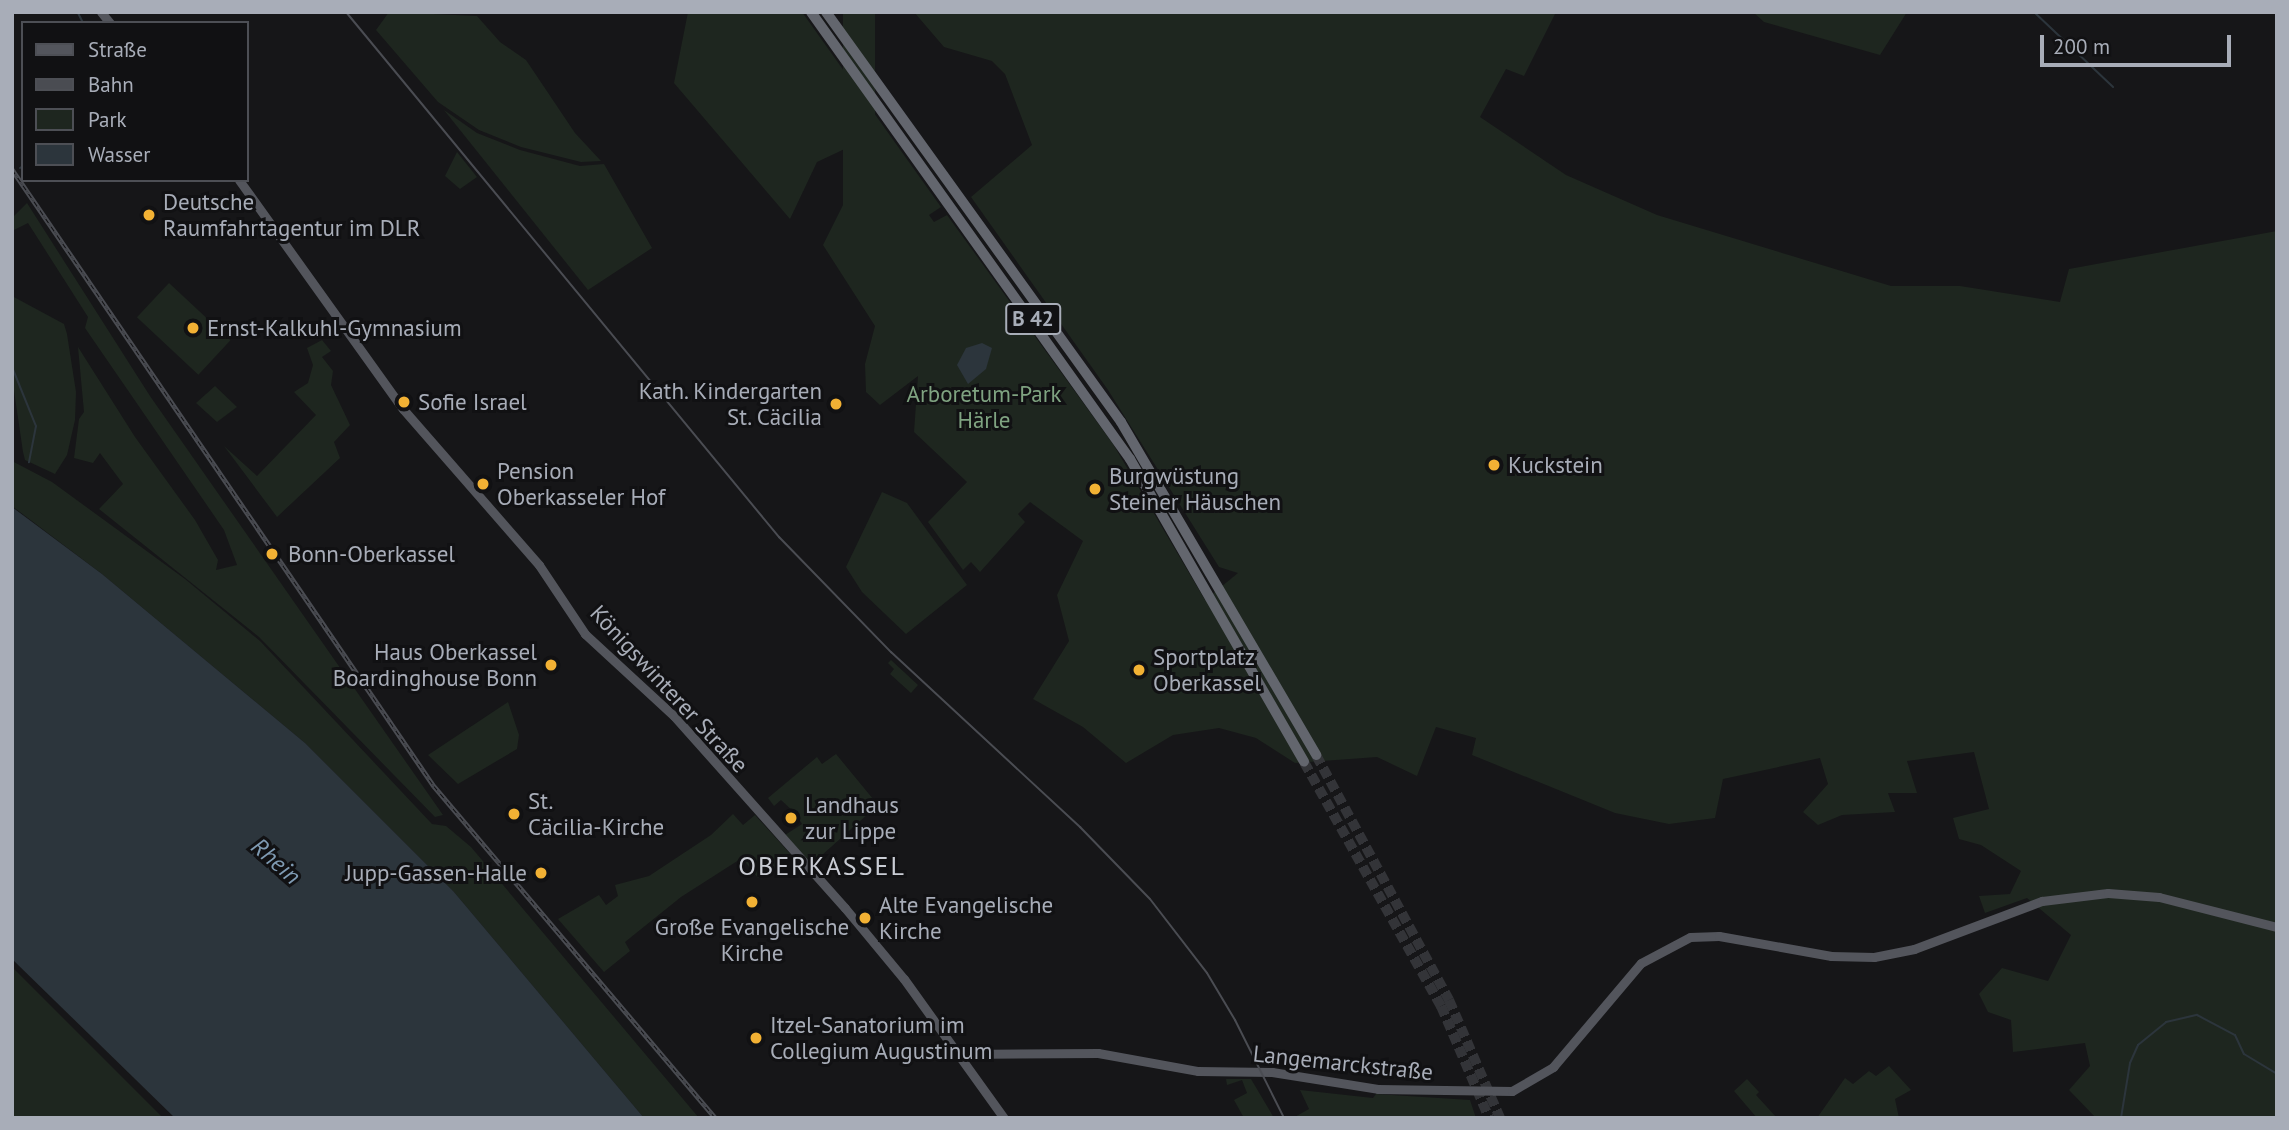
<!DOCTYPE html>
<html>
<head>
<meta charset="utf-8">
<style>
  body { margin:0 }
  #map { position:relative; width:2289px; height:1130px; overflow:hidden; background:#161618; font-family:"PT Sans",sans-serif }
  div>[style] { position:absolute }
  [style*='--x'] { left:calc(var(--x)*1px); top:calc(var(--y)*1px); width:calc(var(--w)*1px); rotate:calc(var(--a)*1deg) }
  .green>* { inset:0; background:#1e261f; transform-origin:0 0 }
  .water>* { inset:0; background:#2c353c }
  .stream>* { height:2px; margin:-1px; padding:0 1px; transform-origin:1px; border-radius:1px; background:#2c353c }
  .highway-tunnel>* { height:10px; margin-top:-5px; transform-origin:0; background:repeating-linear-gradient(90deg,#333438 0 10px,transparent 0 15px) }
  .major>* { height:9px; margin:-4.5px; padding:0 4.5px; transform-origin:4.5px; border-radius:4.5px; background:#53555c }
  .highway>* { height:10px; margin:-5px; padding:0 5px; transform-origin:5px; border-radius:5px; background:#63666e }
  .tram>* { height:2px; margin:-1px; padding:0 1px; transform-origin:1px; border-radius:1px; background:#4a4c52 }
  .rail>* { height:4.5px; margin-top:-2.25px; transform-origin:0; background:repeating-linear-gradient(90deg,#111113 0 5px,#4a4c52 0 10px); box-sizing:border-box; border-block:2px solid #4a4c52 }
  .dots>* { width:19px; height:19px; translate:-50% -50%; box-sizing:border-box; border:4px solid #111113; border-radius:50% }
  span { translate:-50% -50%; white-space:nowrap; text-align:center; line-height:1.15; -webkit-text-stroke:6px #111113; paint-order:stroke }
  .shield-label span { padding:2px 5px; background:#111113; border:2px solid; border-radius:5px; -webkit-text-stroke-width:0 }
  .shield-label { font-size:21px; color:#a8adb8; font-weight:700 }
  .poi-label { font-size:23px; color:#a8adb8 }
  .left { translate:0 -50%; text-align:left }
  .right { translate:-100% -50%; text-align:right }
  .park-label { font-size:23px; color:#7fa381 }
  .street-label { font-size:23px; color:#a8adb8 }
  .water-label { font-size:24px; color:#7f9bb3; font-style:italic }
  .quarter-label { font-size:26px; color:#c9ccd4; letter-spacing:2px }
  .frame { position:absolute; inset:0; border:14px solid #a8adb8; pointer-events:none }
  .legend { position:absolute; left:21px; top:21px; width:228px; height:161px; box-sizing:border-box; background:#111113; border:2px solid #4d4f55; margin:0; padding:9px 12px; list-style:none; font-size:21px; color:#a8adb8 }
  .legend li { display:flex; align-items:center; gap:14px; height:35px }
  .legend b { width:35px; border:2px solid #4d4f55 }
  .scale { position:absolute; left:2040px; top:35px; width:191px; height:32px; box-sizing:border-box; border:4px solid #a8adb8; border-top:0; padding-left:9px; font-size:21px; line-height:24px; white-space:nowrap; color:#a8adb8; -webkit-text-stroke:5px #111113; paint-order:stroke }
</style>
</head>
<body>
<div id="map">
  <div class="green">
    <i style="clip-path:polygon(389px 12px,477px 16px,500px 42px,526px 60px,575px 133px,601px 161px,581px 162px,521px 147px,479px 130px,438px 102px,376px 30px)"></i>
    <i style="clip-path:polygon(688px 12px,802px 12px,941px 207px,929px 215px,934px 222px,947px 215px,1113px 444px,1205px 600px,1238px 573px,1219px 567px,1108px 390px,971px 197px,1032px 145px,1005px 74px,992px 61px,944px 47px,914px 12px,1556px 12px,1524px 76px,1506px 69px,1480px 117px,1566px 175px,1657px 215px,1891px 286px,1960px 286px,2060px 302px,2069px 269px,2277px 231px,2277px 1118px,2096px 1118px,2069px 1090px,2090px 1066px,2085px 1043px,2013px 1052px,2011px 1020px,1988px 1012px,1979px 994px,2002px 968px,2048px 981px,2071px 935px,2027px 898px,1985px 913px,1979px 896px,2010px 894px,2021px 871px,1981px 845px,1959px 839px,1953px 818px,1989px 809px,1974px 752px,1907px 761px,1917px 793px,1888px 793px,1895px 812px,1842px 815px,1818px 825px,1803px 812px,1828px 784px,1820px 758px,1723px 779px,1715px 818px,1669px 824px,1615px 813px,1472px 755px,1476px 738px,1436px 727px,1417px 776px,1377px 757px,1295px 763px,1256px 738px,1219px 728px,1173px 735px,1126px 763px,1083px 727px,1033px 699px,1069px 641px,1057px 595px,1083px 541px,1030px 502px,1018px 514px,1025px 522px,980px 572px,971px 562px,963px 570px,928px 522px,967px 482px,914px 432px,918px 376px,880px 405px,866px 392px,865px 364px,875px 326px,823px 245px,844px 203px,871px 189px,851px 146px,817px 162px,790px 219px,674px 83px)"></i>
    <i style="left:843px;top:12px;width:32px;height:214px"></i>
    <i style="clip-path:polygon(1753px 12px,1907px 12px,1880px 55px,1764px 22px)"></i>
    <i style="clip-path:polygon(444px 110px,477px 133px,520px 150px,580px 166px,604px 164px,652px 248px,588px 290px)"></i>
    <i style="clip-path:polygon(457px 152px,477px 177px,460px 189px,445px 176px)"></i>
    <i style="clip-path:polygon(27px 203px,150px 396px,443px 815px,435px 817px,259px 637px,99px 509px,123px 484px,100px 453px,93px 463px,74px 458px,79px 419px,84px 412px,78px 347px,135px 437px,195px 520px,218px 560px,216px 570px,237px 565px,224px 530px,85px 328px,88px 317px,28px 223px,12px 231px,12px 218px)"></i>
    <i style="left:169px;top:283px;width:84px;height:47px;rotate:43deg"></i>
    <i style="clip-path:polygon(12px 296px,64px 324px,67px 334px,76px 392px,75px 420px,67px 455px,55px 474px,25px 460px,23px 452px,12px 377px)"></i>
    <i style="clip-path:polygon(322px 340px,331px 351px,322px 357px,333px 371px,331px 385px,350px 425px,334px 442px,340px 458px,277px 517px,224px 446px,257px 476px,316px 415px,294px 392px,308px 383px,313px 365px,307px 348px)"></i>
    <i style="clip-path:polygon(215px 386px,237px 407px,217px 422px,196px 403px)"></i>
    <i style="clip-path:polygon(12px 461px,52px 482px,185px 579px,260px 641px,432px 824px,446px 826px,471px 847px,699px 1118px,644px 1118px,454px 892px,305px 743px,102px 574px,12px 506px)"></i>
    <i style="clip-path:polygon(882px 492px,907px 503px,967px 585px,906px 634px,862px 592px,846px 567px)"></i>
    <i style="clip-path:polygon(891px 660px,918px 685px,911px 693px,890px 674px,894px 669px,888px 663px)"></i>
    <i style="clip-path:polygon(508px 702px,519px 735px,517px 749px,458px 784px,428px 755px)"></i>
    <i style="clip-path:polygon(836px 754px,878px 805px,812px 864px,785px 835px,802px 824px,796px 814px,781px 800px,774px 806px,768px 798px,817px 757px,822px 764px)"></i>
    <i style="clip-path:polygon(733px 814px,743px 825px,755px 815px,794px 858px,758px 878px,742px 858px,681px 897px,625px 942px,630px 951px,604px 972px,558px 919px,599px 895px,606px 905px,618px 896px,615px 885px,649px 876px,711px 835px)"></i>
    <i style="clip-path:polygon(12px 967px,163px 1118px,12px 1118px)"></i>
    <i style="clip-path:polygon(1889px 1066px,1911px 1090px,1895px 1099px,1899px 1118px,1817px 1118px,1845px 1078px,1853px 1084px,1869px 1071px,1876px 1076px)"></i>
    <i style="clip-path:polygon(1226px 1079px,1251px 1079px,1274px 1118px,1244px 1118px,1234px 1100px,1247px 1093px,1242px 1080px,1227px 1085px)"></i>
    <i style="clip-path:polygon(1747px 1079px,1759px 1092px,1756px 1095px,1777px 1118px,1757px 1118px,1734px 1091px)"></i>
    <i style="clip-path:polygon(1300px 1090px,1373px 1098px,1376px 1094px,1470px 1100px,1476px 1118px,1293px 1118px,1309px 1109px)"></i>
  </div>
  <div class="water">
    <i style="clip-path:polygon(982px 343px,992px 348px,986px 369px,968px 384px,957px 365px,966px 348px)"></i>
    <i style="clip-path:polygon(12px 507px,102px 574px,305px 743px,454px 892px,644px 1118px,175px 1118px,12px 959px)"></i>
  </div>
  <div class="stream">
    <i style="--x:2034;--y:12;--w:109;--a:43.5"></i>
    <i style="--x:78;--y:13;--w:11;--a:63"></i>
    <i style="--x:20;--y:168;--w:4;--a:-34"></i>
    <i style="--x:12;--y:367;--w:64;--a:67.9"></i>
    <i style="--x:36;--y:426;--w:37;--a:101"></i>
    <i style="--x:2121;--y:1118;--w:56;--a:-80.7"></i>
    <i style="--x:2130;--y:1063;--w:20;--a:-66"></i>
    <i style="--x:2138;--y:1045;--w:36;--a:-39"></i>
    <i style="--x:2166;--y:1022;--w:32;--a:-13"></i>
    <i style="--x:2197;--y:1015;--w:43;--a:27.8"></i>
    <i style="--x:2235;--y:1035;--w:21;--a:65"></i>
    <i style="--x:2244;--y:1054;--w:39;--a:31"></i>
  </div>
  <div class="highway-tunnel">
    <i style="--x:1316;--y:755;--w:279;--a:61.5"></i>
    <i style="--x:1449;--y:1000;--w:129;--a:66.6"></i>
    <i style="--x:1304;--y:762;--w:280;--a:60.7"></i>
    <i style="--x:1441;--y:1006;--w:122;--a:66.8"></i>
  </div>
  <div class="major">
    <i style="--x:101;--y:12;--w:14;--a:51"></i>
    <i style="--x:239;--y:180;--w:282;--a:54.4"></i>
    <i style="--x:403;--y:409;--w:207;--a:48.9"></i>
    <i style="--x:539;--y:565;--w:83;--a:56.3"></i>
    <i style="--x:585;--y:634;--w:121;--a:42.7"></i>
    <i style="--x:674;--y:716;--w:257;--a:48.3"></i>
    <i style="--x:845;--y:908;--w:92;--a:50.3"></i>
    <i style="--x:904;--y:979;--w:171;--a:54.3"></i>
    <i style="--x:959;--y:1054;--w:139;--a:-0.4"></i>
    <i style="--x:1098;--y:1053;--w:102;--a:10.2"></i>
    <i style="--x:1198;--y:1071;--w:74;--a:0.8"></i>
    <i style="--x:1272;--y:1072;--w:107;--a:9.1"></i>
    <i style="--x:1378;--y:1089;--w:134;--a:0.9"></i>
    <i style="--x:1512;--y:1091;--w:48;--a:-30.3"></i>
    <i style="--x:1553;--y:1067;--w:136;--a:-49.8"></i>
    <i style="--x:1641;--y:963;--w:55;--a:-28"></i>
    <i style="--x:1690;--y:937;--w:29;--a:-2"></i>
    <i style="--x:1719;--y:936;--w:114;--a:10.1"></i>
    <i style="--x:1831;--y:956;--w:43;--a:1.3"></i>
    <i style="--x:1874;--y:957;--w:41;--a:-11.3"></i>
    <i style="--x:1914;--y:949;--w:137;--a:-20.6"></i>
    <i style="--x:2042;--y:901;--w:66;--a:-6.9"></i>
    <i style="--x:2108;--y:893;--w:51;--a:4.5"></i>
    <i style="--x:2159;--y:897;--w:122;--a:14.3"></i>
  </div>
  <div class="highway">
    <i style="--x:811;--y:12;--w:549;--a:54.49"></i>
    <i style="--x:1130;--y:459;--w:349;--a:60.1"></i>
    <i style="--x:826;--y:12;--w:505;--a:54.26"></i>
    <i style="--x:1121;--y:422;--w:386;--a:59.6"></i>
  </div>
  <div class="tram">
    <i style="--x:346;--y:12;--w:681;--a:50.49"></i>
    <i style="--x:779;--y:537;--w:161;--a:45.8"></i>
    <i style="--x:891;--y:652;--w:258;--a:42.8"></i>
    <i style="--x:1080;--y:827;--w:100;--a:45.8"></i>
    <i style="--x:1150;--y:899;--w:93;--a:52.4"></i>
    <i style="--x:1207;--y:973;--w:55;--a:59.2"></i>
    <i style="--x:1235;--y:1020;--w:110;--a:63.4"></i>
  </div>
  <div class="rail">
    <i style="--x:12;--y:169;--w:748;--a:55.63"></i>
    <i style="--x:434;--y:786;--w:436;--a:49.7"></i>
  </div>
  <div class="dots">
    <i style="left:149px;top:215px;background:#f2b134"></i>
    <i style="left:193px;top:328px;background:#f2b134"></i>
    <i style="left:404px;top:402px;background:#f2b134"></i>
    <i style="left:836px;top:404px;background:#f2b134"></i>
    <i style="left:1494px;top:465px;background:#f2b134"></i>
    <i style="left:483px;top:484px;background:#f2b134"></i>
    <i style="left:1095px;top:489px;background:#f2b134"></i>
    <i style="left:272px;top:554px;background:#f2b134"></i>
    <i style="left:551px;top:665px;background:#f2b134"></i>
    <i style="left:1139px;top:670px;background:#f2b134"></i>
    <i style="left:514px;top:814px;background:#f2b134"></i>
    <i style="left:791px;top:818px;background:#f2b134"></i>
    <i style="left:541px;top:873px;background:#f2b134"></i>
    <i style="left:752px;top:902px;background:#f2b134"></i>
    <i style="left:865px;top:918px;background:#f2b134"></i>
    <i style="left:756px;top:1038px;background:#f2b134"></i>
  </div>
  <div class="shield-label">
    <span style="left:1033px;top:319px">B 42</span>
  </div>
  <div class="poi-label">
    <span class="left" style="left:163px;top:215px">Deutsche<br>Raumfahrtagentur im DLR</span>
    <span class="left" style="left:207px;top:328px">Ernst-Kalkuhl-Gymnasium</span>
    <span class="right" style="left:822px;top:404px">Kath. Kindergarten<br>St. Cäcilia</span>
    <span class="left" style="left:418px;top:402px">Sofie Israel</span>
    <span class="left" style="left:1508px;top:465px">Kuckstein</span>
    <span class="left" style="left:497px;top:484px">Pension<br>Oberkasseler Hof</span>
    <span class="left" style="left:1109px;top:489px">Burgwüstung<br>Steiner Häuschen</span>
    <span class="left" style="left:288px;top:554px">Bonn-Oberkassel</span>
    <span class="right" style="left:537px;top:665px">Haus Oberkassel<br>Boardinghouse Bonn</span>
    <span class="left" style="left:1153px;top:670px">Sportplatz<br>Oberkassel</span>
    <span class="left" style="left:528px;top:814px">St.<br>Cäcilia-Kirche</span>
    <span class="left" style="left:805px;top:818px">Landhaus<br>zur Lippe</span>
    <span class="right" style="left:527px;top:873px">Jupp-Gassen-Halle</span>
    <span class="left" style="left:879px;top:918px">Alte Evangelische<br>Kirche</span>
    <span style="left:752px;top:940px">Große Evangelische<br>Kirche</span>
    <span class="left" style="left:770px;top:1038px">Itzel-Sanatorium im<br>Collegium Augustinum</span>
  </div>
  <div class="park-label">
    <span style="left:984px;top:407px">Arboretum-Park<br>Härle</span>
  </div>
  <div class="street-label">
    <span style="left:669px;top:689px;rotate:47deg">Königswinterer Straße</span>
    <span style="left:1343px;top:1063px;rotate:6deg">Langemarckstraße</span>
  </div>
  <div class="water-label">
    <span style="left:276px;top:861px;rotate:41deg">Rhein</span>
  </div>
  <div class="quarter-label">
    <span style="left:822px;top:866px">OBERKASSEL</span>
  </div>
  <div class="frame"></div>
  <ul class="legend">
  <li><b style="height:9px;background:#53555c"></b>Straße</li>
  <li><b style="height:9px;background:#4a4c52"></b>Bahn</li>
  <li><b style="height:19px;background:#1e261f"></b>Park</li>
  <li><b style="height:19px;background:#2c353c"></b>Wasser</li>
  </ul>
  <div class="scale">200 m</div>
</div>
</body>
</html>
